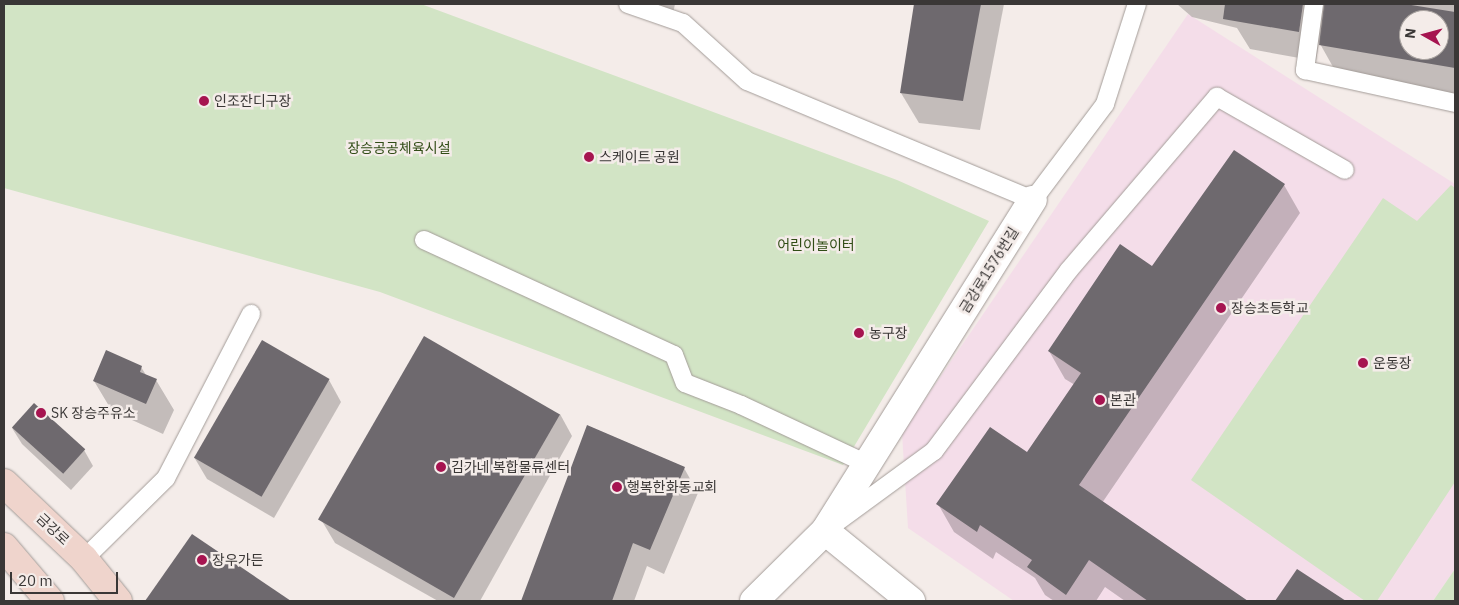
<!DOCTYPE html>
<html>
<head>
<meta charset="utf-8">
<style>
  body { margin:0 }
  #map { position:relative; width:1459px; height:605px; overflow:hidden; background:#f4ece9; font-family:"IBM Plex Sans","Noto Sans KR",sans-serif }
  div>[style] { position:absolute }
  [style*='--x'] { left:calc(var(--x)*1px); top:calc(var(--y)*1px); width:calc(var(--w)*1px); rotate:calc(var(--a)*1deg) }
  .education>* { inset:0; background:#f4dde9 }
  .green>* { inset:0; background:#d2e4c5 }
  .shadow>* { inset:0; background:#0003 }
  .building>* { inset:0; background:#6e696e; transform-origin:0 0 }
  .roads { filter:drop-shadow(0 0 1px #a39c98) drop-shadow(0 0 1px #a39c98) }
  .lane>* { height:18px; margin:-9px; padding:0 9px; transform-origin:9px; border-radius:9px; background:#fff }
  .street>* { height:28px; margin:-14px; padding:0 14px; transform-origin:14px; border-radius:14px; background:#fff }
  .secondary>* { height:28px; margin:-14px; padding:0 14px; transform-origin:14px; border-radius:14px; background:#efd4cc }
  .dots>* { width:14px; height:14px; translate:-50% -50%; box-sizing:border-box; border:2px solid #f4ece9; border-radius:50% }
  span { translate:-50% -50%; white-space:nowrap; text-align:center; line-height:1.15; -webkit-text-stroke:5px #f4ece9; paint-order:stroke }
  .poi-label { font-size:14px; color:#3a3736 }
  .left { translate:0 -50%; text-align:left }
  .park-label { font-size:14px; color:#314d16 }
  .street-label { font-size:14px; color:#3a3736 }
  .frame { position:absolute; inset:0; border:5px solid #3a3736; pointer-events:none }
  .north { position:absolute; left:1399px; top:10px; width:50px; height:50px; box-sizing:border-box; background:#f4ece9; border:1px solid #aaa4a1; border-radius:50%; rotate:277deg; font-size:14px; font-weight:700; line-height:20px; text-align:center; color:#3a3736 }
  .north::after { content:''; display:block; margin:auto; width:18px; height:22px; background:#a61450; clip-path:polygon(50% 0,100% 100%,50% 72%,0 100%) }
  .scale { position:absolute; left:10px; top:572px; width:108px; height:22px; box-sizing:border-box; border:2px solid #3a3736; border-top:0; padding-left:6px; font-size:15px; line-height:18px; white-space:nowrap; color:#3a3736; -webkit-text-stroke:4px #f4ece9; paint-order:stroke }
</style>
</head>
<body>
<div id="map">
  <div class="education">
    <i style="clip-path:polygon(1188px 14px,1455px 184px,1455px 569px,1433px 601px,1014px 601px,908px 528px,902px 433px)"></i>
  </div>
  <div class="green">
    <i style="clip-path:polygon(4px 4px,421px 4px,897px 180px,989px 221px,843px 465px,380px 292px,4px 188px)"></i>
    <i style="clip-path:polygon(1451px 185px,1455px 188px,1455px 482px,1377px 601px,1365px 601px,1191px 480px,1383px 198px,1417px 221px)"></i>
    <i style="clip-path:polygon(1455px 569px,1455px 601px,1433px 601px)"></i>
  </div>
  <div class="shadow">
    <i style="clip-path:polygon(614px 4px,675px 4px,673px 14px)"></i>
    <i style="clip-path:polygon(915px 4px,1004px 4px,980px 130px,919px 123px,901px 93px)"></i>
    <i style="clip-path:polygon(evenodd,1177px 4px,1455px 4px,1455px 94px,1337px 74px,1319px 42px,1316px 61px,1250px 49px,1237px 28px,1192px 17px,1177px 4px,1409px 20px,1439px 20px,1439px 50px,1409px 50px,1409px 20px)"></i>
    <i style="clip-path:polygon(1284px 185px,1300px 213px,1102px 503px,1245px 601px,1125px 601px,1105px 587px,1096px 601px,1054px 601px,1045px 595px,1035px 578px,996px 552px,993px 559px,954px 532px,938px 504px,1028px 453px,1075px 385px,1065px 379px,1049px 351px,1152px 268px)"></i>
    <i style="clip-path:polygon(141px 367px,146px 375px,156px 380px,174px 410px,163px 434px,112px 411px,94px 381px)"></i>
    <i style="clip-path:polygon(329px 380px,341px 402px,274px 518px,207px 479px,194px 457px)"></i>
    <i style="clip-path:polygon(560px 414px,572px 436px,480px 601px,438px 601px,335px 543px,322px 521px)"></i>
    <i style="clip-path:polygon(587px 427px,684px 468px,698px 493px,664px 574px,647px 566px,634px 601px,523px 601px)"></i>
    <i style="clip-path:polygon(12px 428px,84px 450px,93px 466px,71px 490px,22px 444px)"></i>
    <i style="clip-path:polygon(192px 536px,275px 592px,280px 601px,147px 601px)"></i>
    <i style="clip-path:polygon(1297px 570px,1344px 601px,1277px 601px)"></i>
  </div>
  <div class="building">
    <i style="clip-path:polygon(914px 4px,981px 4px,963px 101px,900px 93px)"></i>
    <i style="clip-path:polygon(1225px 4px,1303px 4px,1299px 32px,1223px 19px)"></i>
    <i style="clip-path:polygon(evenodd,1324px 4px,1405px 4px,1455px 12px,1455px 68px,1319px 45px,1324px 4px,1409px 20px,1439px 20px,1439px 50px,1409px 50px,1409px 20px)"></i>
    <i style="clip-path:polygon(1234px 150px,1285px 184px,1079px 485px,1248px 601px,1148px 601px,1089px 560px,1066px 595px,1027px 567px,1032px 560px,980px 525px,977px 532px,936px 504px,990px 427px,1027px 452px,1081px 373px,1048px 351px,1120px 244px,1152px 266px)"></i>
    <i style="left:424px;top:336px;width:157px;height:212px;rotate:30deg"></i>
    <i style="left:262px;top:340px;width:78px;height:136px;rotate:30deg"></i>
    <i style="clip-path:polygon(106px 350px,142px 366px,140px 372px,157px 379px,146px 404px,93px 381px)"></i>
    <i style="left:34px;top:403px;width:69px;height:33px;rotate:42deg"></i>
    <i style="clip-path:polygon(587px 425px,685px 467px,650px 550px,633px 543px,612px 601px,521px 601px)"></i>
    <i style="clip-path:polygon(192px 534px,291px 601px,145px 601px)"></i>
    <i style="clip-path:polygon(1297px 569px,1346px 601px,1275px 601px)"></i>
  </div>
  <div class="roads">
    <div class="lane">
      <i style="--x:628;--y:4;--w:58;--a:19.1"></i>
      <i style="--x:683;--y:23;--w:86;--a:42.2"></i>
      <i style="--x:747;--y:81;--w:310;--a:22.6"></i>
      <i style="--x:1033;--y:200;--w:120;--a:-53.1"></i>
      <i style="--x:1105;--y:104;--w:105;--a:-72.3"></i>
      <i style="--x:1314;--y:4;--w:67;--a:97.8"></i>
      <i style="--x:1305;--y:70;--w:154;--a:12.4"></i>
      <i style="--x:424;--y:240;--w:275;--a:24.7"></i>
      <i style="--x:674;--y:355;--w:30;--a:69"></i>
      <i style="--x:685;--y:383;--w:60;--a:21.4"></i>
      <i style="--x:741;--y:405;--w:139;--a:25.1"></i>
      <i style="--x:837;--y:522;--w:120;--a:-36.2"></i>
      <i style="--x:934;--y:451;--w:226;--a:-53.3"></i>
      <i style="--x:1069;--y:270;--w:228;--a:-49.5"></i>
      <i style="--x:1217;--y:97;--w:147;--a:29.7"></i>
      <i style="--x:84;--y:559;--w:115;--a:-44.6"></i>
      <i style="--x:166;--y:478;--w:185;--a:-62.6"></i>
    </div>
    <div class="street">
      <i style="--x:825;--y:531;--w:391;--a:-57.9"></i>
      <i style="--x:754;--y:601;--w:100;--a:-44.6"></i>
      <i style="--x:825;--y:531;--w:111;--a:39.1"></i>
    </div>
    <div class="secondary">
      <i style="--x:4;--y:483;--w:110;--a:43.5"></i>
      <i style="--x:84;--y:559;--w:54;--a:51"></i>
      <i style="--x:4;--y:547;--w:71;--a:49.6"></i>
    </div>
  </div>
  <div class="dots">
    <i style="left:204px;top:101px;background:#a61450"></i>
    <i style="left:589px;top:157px;background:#a61450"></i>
    <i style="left:1221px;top:308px;background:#a61450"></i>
    <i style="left:859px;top:333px;background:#a61450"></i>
    <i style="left:1363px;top:363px;background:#a61450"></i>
    <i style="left:1100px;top:400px;background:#a61450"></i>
    <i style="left:41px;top:413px;background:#a61450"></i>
    <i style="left:441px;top:467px;background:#a61450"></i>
    <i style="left:617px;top:487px;background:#a61450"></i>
    <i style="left:202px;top:560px;background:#a61450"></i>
  </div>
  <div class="poi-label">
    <span class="left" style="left:214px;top:101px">인조잔디구장</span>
    <span class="left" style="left:599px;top:157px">스케이트 공원</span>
    <span class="left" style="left:1231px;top:308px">장승초등학교</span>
    <span class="left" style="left:869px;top:333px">농구장</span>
    <span class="left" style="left:1373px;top:363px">운동장</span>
    <span class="left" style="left:1110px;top:400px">본관</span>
    <span class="left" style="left:51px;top:413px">SK 장승주유소</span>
    <span class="left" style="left:451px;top:467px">김가네 복합물류센터</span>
    <span class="left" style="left:627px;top:487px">행복한화동교회</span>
    <span class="left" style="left:212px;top:560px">장우가든</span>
  </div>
  <div class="park-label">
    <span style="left:399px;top:148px">장승공공체육시설</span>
    <span style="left:816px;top:245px">어린이놀이터</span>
  </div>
  <div class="street-label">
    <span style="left:989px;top:270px;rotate:-58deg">금강로1576번길</span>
    <span style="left:53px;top:529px;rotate:43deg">금강로</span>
  </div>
  <div class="frame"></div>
  <div class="north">N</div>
  <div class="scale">20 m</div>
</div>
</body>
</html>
